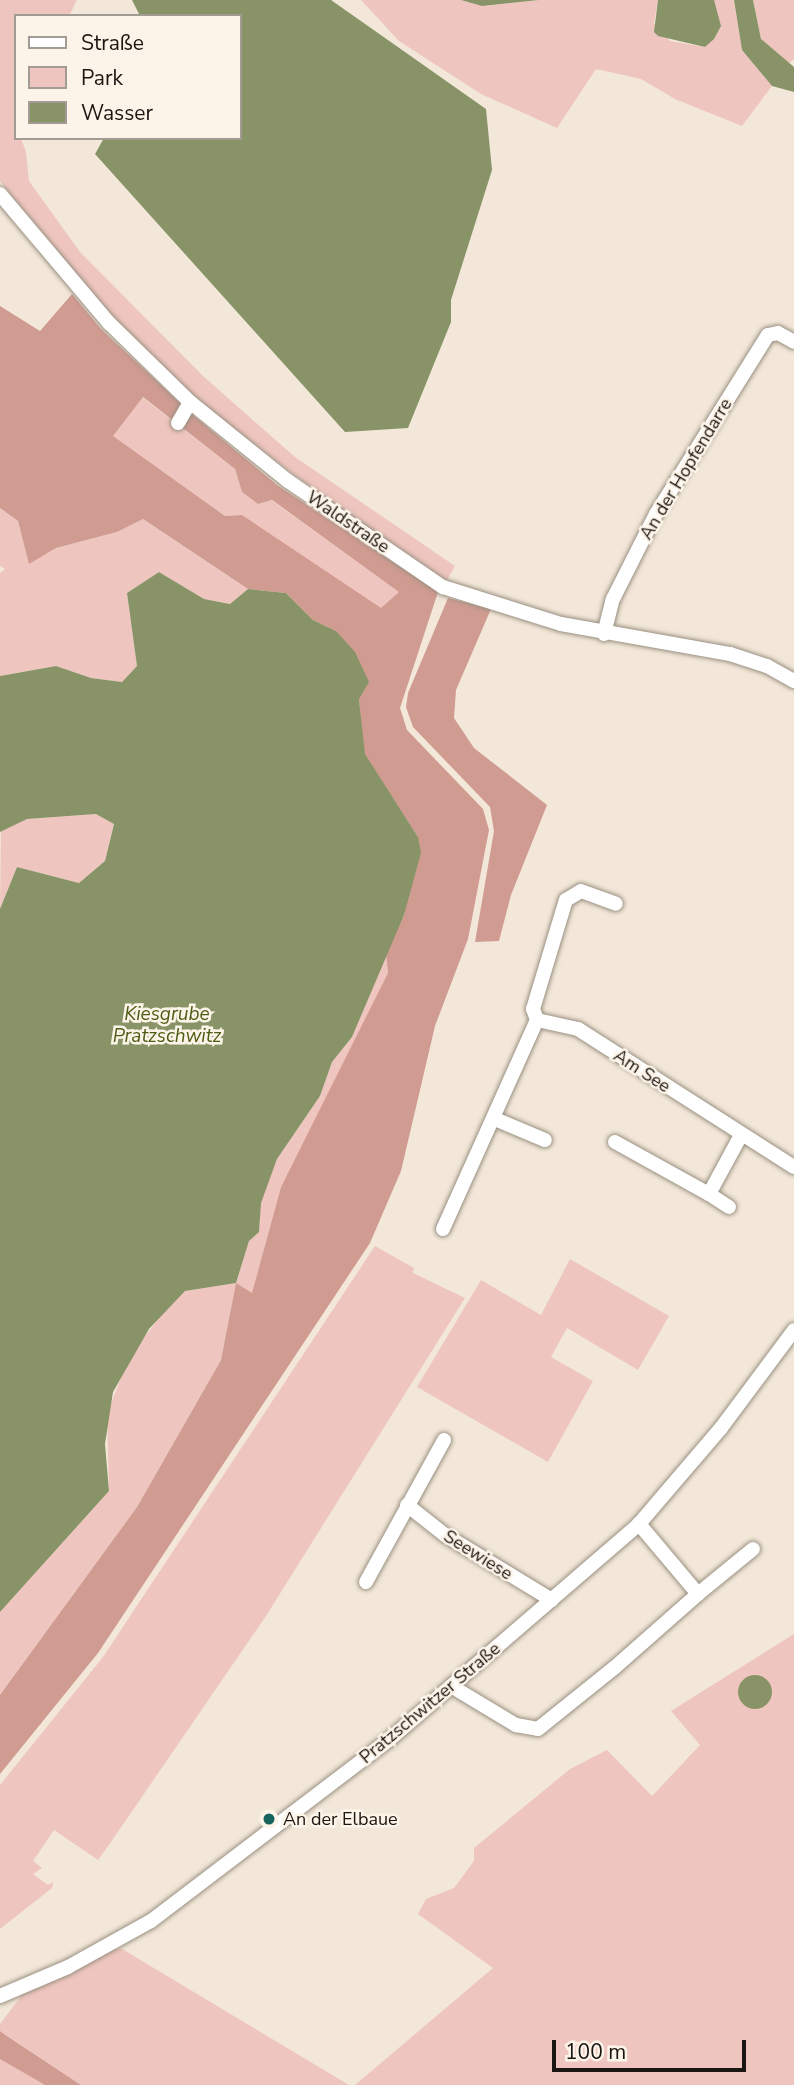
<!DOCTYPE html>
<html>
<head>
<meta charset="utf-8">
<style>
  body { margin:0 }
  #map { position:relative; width:794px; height:2085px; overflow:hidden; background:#f2e7d8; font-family:"Nunito Sans",sans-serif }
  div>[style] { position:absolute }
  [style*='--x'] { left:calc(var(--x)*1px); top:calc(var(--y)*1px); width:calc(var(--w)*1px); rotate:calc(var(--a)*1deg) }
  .green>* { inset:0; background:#efc6bf }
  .forest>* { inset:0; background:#d09b91 }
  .water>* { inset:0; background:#889467 }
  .round { border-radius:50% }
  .roads { filter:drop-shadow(0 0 2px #9a9082) drop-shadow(0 0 2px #9a9082) }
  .minor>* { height:14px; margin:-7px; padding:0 7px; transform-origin:7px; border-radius:7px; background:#fff }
  .dots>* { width:19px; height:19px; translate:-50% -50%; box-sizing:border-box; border:4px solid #fdf4e9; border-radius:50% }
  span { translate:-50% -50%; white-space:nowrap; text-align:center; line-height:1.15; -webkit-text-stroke:5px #fdf4e9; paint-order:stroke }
  .street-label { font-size:18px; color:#1a1611 }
  .poi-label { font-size:18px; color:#1a1611 }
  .left { translate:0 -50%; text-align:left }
  .water-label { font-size:19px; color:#4e5d15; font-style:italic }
  .legend { position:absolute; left:14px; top:14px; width:228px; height:126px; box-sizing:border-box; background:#fdf4e9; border:2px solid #a29b93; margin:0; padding:9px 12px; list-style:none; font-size:21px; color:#1a1611 }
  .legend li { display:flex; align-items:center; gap:14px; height:35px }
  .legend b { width:35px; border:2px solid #a29b93 }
  .scale { position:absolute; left:552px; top:2040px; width:194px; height:32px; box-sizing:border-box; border:4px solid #1a1611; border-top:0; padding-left:9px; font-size:21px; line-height:24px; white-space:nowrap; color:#1a1611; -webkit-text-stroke:5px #fdf4e9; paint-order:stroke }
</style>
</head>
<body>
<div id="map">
  <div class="green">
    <i style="clip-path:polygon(0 0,77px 0,69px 16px,16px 16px,14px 121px,16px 138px,21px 138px,26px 152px,29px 181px,80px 252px,203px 376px,295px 457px,455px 566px,446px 582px,358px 523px,195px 399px,113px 320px,0 181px)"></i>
    <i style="clip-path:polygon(361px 0,461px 0,483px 6px,539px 0,658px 0,654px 23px,670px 41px,705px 47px,714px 0,734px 0,742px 50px,772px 86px,742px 126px,675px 99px,641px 79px,596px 69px,557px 128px,481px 94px,399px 41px)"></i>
    <i style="clip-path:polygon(753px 0,794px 0,794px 59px,788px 64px,761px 39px)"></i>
    <i style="clip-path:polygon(142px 397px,235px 469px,242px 492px,258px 504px,271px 500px,400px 592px,381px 609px,242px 515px,225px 516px,112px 436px)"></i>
    <i style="clip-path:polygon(0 508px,18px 521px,29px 563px,56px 548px,117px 532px,143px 519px,248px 589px,231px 604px,204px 599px,159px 572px,127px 593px,137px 666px,122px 682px,91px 678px,56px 666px,0 676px,0 573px,5px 569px,0 566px)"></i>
    <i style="clip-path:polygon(97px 814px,114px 823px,105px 861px,79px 883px,17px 867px,0 909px,1px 831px,27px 819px)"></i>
    <i style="clip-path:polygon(386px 954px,388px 973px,369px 1017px,281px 1187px,252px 1294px,236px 1284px,221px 1360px,137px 1507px,0 1695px,0 1612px,109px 1491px,107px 1414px,129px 1357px,173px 1300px,185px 1291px,236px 1283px,249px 1241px,259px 1231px,260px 1203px,277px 1159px,320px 1096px,332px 1062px,352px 1037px)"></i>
    <i style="clip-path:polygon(375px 1246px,414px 1268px,413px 1273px,465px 1298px,266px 1616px,111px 1842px,98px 1860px,54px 1830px,33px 1861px,42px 1868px,33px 1874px,48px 1885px,53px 1882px,52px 1888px,0 1929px,0 1785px,103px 1657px)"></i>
    <i style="clip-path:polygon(570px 1259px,669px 1316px,638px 1370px,567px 1328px,551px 1357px,593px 1381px,548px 1462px,417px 1387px,481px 1280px,541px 1315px)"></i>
    <i style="clip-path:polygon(794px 1634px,794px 2085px,355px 2085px,493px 1968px,418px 1914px,426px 1899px,454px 1888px,474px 1861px,474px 1848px,570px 1769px,607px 1750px,652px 1796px,700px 1745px,671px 1711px)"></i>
    <i style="clip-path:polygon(112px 1948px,122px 1949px,349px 2085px,81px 2085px,0 2031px,0 2024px,22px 1995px)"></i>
    <i style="clip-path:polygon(0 2059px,1px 2059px,45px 2085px,0 2085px)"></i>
  </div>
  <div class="forest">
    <i style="clip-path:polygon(evenodd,72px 294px,101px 329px,194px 416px,277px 485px,438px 592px,400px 708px,407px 730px,483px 809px,489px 830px,468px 939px,435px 1026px,401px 1171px,370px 1243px,98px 1653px,0 1774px,0 1695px,137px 1507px,221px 1360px,236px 1283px,252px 1293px,281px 1187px,388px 973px,386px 954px,404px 915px,418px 837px,364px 754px,359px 699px,336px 631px,313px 620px,286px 593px,248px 589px,143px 519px,117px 532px,56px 548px,29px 564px,18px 521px,0 508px,0 306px,40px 331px,72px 294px,143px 397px,235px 469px,242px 492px,258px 504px,272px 500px,399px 592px,381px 608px,242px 515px,225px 516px,113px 436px,143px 397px)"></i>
    <i style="clip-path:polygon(448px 598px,491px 609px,456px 690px,454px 718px,474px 748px,547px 805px,511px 895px,499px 941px,475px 942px,494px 831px,490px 807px,413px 727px,406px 707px,408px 693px)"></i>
    <i style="clip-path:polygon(0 2031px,7px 2036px,81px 2085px,45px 2085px,0 2059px)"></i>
  </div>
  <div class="water">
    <i style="clip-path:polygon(132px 0,331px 0,486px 109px,492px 170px,451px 300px,451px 322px,408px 428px,345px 432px,95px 154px,104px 138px,240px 138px,240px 16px,140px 16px)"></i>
    <i style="clip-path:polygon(461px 0,539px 0,482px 6px)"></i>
    <i style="clip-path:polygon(658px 0,714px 0,721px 26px,714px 39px,705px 47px,658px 36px,654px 32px)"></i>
    <i style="clip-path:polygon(734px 0,753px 0,761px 39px,794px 67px,794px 92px,772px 86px,742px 50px)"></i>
    <i style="clip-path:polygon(159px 572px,204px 599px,230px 604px,248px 589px,286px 593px,313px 620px,336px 631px,355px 652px,369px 682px,359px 699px,365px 754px,418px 837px,421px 853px,404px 915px,352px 1037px,332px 1062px,320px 1096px,277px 1159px,261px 1203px,259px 1232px,249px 1241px,236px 1283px,185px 1291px,149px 1329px,113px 1392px,105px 1444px,109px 1491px,0 1612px,0 909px,17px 867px,79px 883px,105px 861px,114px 824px,96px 814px,27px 819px,0 832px,0 676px,56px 666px,91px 678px,122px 682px,137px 666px,127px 593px)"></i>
    <i class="round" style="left:738px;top:1675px;width:34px;height:34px"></i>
  </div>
  <div class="roads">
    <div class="minor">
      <i style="--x:0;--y:194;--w:169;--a:49.8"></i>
      <i style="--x:109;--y:323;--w:113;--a:44.3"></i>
      <i style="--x:190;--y:402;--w:126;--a:38.9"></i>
      <i style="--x:288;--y:481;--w:188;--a:34.4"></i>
      <i style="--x:443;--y:587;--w:124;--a:17.4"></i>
      <i style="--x:561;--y:624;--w:172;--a:10.1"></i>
      <i style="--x:730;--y:654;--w:39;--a:18"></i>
      <i style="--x:767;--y:666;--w:31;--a:29"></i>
      <i style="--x:178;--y:423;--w:24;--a:-60"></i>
      <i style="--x:604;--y:634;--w:36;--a:-76"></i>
      <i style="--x:613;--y:599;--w:95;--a:-63.2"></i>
      <i style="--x:656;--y:514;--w:211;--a:-58"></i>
      <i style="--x:768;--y:335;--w:10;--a:-11"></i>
      <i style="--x:778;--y:333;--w:18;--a:29"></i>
      <i style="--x:537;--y:1020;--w:42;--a:12.4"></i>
      <i style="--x:578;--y:1029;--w:256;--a:32.6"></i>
      <i style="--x:495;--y:1119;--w:54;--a:22.8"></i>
      <i style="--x:615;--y:1142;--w:107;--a:29"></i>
      <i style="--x:729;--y:1207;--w:24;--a:-147"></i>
      <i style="--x:709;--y:1194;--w:65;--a:-61.5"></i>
      <i style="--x:443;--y:1229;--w:229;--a:-65.8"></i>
      <i style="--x:537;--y:1020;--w:12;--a:-110"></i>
      <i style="--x:533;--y:1009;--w:114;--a:-73.2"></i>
      <i style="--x:566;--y:900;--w:17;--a:-31"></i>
      <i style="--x:581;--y:891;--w:37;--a:20"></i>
      <i style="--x:407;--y:1505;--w:48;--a:38.3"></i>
      <i style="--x:445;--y:1535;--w:125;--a:31.3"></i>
      <i style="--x:366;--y:1582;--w:162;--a:-61.2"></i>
      <i style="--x:698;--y:1594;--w:71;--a:-39.3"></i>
      <i style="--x:451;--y:1686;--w:76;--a:31"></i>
      <i style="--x:516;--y:1725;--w:22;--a:10"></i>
      <i style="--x:538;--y:1729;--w:97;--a:-38.8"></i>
      <i style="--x:614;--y:1668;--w:112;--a:-41.4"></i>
      <i style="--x:698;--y:1594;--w:92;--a:-130.1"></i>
      <i style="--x:0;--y:1996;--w:74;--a:-23.1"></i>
      <i style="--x:68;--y:1967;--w:95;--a:-29"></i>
      <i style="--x:151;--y:1921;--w:300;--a:-37.3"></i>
      <i style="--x:390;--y:1739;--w:329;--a:-40.8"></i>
      <i style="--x:639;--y:1524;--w:126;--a:-49.5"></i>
      <i style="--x:721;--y:1428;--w:122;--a:-53.3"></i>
    </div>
  </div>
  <div class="dots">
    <i style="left:269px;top:1819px;background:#17645f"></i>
  </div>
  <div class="street-label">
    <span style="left:686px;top:469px;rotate:-59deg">An der Hopfendarre</span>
    <span style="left:348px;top:522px;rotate:34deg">Waldstraße</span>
    <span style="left:642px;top:1071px;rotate:33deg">Am See</span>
    <span style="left:478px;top:1555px;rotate:32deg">Seewiese</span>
    <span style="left:430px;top:1703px;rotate:-40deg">Pratzschwitzer Straße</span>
  </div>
  <div class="poi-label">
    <span class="left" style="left:283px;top:1819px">An der Elbaue</span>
  </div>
  <div class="water-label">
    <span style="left:167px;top:1026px">Kiesgrube<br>Pratzschwitz</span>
  </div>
  <ul class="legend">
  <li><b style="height:9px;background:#fff"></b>Straße</li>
  <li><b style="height:19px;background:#efc6bf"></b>Park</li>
  <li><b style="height:19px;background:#889467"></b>Wasser</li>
  </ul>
  <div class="scale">100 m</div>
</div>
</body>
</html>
